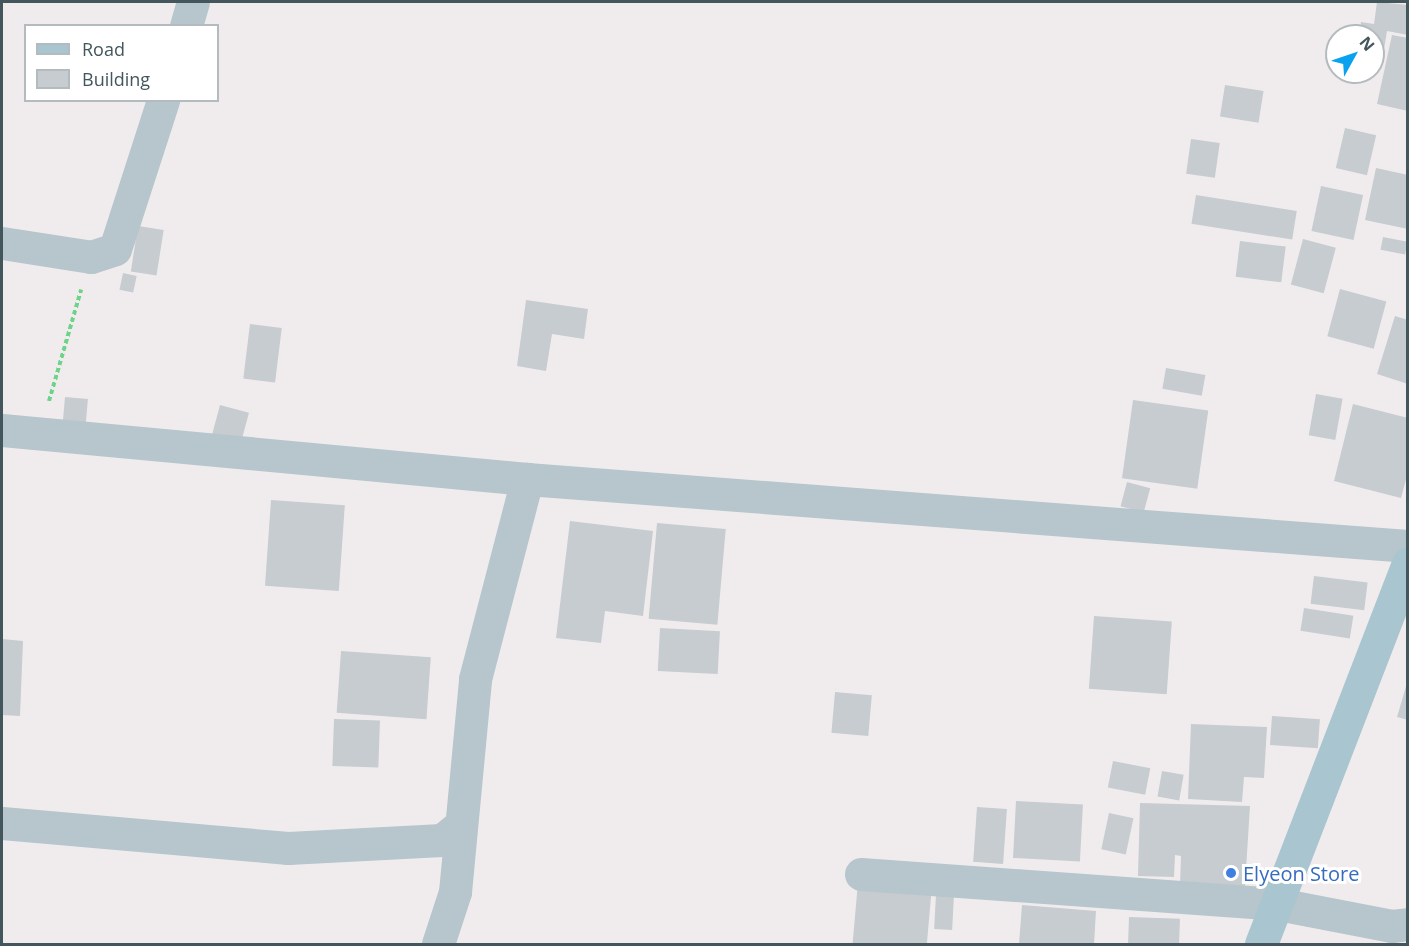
<!DOCTYPE html>
<html>
<head>
<meta charset="utf-8">
<style>
  body { margin:0 }
  #map { position:relative; width:1409px; height:946px; overflow:hidden; background:#f0eced; font-family:"Open Sans",sans-serif }
  div>[style] { position:absolute }
  [style*='--x'] { left:calc(var(--x)*1px); top:calc(var(--y)*1px); width:calc(var(--w)*1px); rotate:calc(var(--a)*1deg) }
  .building>* { inset:0; background:#c6ccd0; transform-origin:0 0 }
  .path>* { height:4px; margin-top:-2px; transform-origin:0; background:repeating-linear-gradient(90deg,#6bd488 0 4.5px,transparent 0 7.5px) }
  .minor>* { height:33px; margin:-16.5px; padding:0 16.5px; transform-origin:16.5px; border-radius:16.5px; background:#b6c6cc }
  .major>* { height:33px; margin:-16.5px; padding:0 16.5px; transform-origin:16.5px; border-radius:16.5px; background:#a9c5cf }
  .dots>* { width:16px; height:16px; translate:-50% -50%; box-sizing:border-box; border:3px solid #fff; border-radius:50% }
  span { translate:-50% -50%; white-space:nowrap; text-align:center; line-height:1.15; -webkit-text-stroke:6px #fff; paint-order:stroke }
  .shop-label { font-size:20px; color:#366cbe }
  .left { translate:0 -50%; text-align:left }
  .frame { position:absolute; inset:0; border:3px solid #43565c; pointer-events:none }
  .legend { position:absolute; left:24px; top:24px; width:195px; height:78px; box-sizing:border-box; background:#fff; border:2px solid #b4bbbe; margin:0; padding:8px 10px; list-style:none; font-size:18px; color:#43565c }
  .legend li { display:flex; align-items:center; gap:12px; height:30px }
  .legend b { width:30px; border:2px solid #b4bbbe }
  .north { position:absolute; left:1325px; top:24px; width:60px; height:60px; box-sizing:border-box; background:#fff; border:2px solid #b4bbbe; border-radius:50%; rotate:50deg; font-size:16px; font-weight:700; line-height:24px; text-align:center; color:#43565c }
  .north::after { content:''; display:block; margin:auto; width:21px; height:27px; background:#08a2ee; clip-path:polygon(50% 0,100% 100%,50% 72%,0 100%) }
</style>
</head>
<body>
<div id="map">
  <div class="building">
    <i style="clip-path:polygon(1377px 2px,1408px 5px,1408px 35px,1387px 31px,1383px 55px,1373px 53px,1373px 36px,1359px 36px,1361px 22px,1374px 24px)"></i>
    <i style="clip-path:polygon(1392px 35px,1408px 38px,1408px 111px,1377px 104px)"></i>
    <i style="left:1225px;top:85px;width:39px;height:32px;rotate:9deg"></i>
    <i style="left:1345px;top:128px;width:32px;height:41px;rotate:13deg"></i>
    <i style="left:1191px;top:139px;width:29px;height:35px;rotate:8deg"></i>
    <i style="clip-path:polygon(1376px 168px,1408px 175px,1408px 229px,1365px 220px)"></i>
    <i style="left:1321px;top:186px;width:43px;height:46px;rotate:12deg"></i>
    <i style="left:1196px;top:195px;width:102px;height:29px;rotate:9deg"></i>
    <i style="left:138px;top:226px;width:26px;height:46px;rotate:9deg"></i>
    <i style="left:1383px;top:237px;width:25px;height:13px;rotate:11deg"></i>
    <i style="left:1303px;top:239px;width:34px;height:47px;rotate:15deg"></i>
    <i style="left:1240px;top:241px;width:46px;height:36px;rotate:7deg"></i>
    <i style="left:123px;top:273px;width:14px;height:17px;rotate:12deg"></i>
    <i style="left:1340px;top:289px;width:48px;height:49px;rotate:15deg"></i>
    <i style="clip-path:polygon(526px 300px,588px 309px,584px 339px,552px 334px,546px 371px,517px 366px)"></i>
    <i style="clip-path:polygon(1395px 316px,1408px 320px,1408px 384px,1377px 374px)"></i>
    <i style="left:250px;top:324px;width:32px;height:55px;rotate:7deg"></i>
    <i style="left:1166px;top:368px;width:40px;height:21px;rotate:10deg"></i>
    <i style="left:1316px;top:394px;width:27px;height:42px;rotate:10deg"></i>
    <i style="left:65px;top:397px;width:23px;height:24px;rotate:5deg"></i>
    <i style="left:1133px;top:400px;width:76px;height:79px;rotate:8deg"></i>
    <i style="clip-path:polygon(1353px 404px,1408px 418px,1408px 472px,1401px 498px,1334px 481px)"></i>
    <i style="left:220px;top:405px;width:30px;height:35px;rotate:15deg"></i>
    <i style="left:1127px;top:482px;width:24px;height:25px;rotate:15deg"></i>
    <i style="left:271px;top:500px;width:74px;height:86px;rotate:4deg"></i>
    <i style="clip-path:polygon(570px 521px,653px 531px,643px 616px,605px 611px,601px 643px,556px 638px)"></i>
    <i style="left:657px;top:523px;width:69px;height:96px;rotate:5deg"></i>
    <i style="left:1314px;top:576px;width:54px;height:28px;rotate:7deg"></i>
    <i style="left:1304px;top:608px;width:50px;height:23px;rotate:9deg"></i>
    <i style="left:1094px;top:616px;width:78px;height:73px;rotate:4deg"></i>
    <i style="left:660px;top:628px;width:60px;height:43px;rotate:3deg"></i>
    <i style="clip-path:polygon(2px 639px,23px 641px,20px 716px,2px 715px)"></i>
    <i style="left:341px;top:651px;width:90px;height:62px;rotate:4deg"></i>
    <i style="clip-path:polygon(1407px 683px,1408px 683px,1408px 720px,1397px 717px)"></i>
    <i style="left:835px;top:692px;width:37px;height:41px;rotate:5deg"></i>
    <i style="left:1272px;top:716px;width:48px;height:29px;rotate:4deg"></i>
    <i style="left:334px;top:719px;width:46px;height:47px;rotate:2deg"></i>
    <i style="clip-path:polygon(1191px 724px,1267px 727px,1264px 778px,1244px 777px,1242px 802px,1188px 799px)"></i>
    <i style="left:1113px;top:761px;width:38px;height:27px;rotate:11deg"></i>
    <i style="left:1162px;top:771px;width:22px;height:26px;rotate:10deg"></i>
    <i style="left:1016px;top:801px;width:67px;height:57px;rotate:3deg"></i>
    <i style="clip-path:polygon(1140px 803px,1250px 806px,1245px 886px,1180px 885px,1181px 856px,1175px 855px,1174px 877px,1138px 876px)"></i>
    <i style="left:977px;top:807px;width:30px;height:55px;rotate:4deg"></i>
    <i style="left:1109px;top:813px;width:25px;height:37px;rotate:12deg"></i>
    <i style="left:858px;top:882px;width:74px;height:62px;rotate:5deg"></i>
    <i style="left:936px;top:894px;width:18px;height:35px;rotate:3deg"></i>
    <i style="clip-path:polygon(1022px 905px,1096px 911px,1094px 944px,1019px 944px)"></i>
    <i style="left:1129px;top:917px;width:51px;height:27px;rotate:2deg"></i>
  </div>
  <div class="path">
    <i style="--x:49;--y:401;--w:116;--a:-73.9"></i>
  </div>
  <div class="minor">
    <i style="--x:186;--y:26;--w:25;--a:-74"></i>
    <i style="--x:2;--y:243;--w:90;--a:8.9"></i>
    <i style="--x:91;--y:257;--w:25;--a:-18"></i>
    <i style="--x:115;--y:249;--w:157;--a:-72.1"></i>
    <i style="--x:2;--y:430;--w:527;--a:5.33"></i>
    <i style="--x:527;--y:479;--w:884;--a:4.35"></i>
    <i style="--x:2;--y:823;--w:287;--a:5"></i>
    <i style="--x:288;--y:848;--w:154;--a:-3"></i>
    <i style="--x:442;--y:840;--w:21;--a:-39"></i>
    <i style="--x:861;--y:874;--w:418;--a:4.1"></i>
    <i style="--x:1278;--y:904;--w:116;--a:10.9"></i>
    <i style="--x:1392;--y:926;--w:16;--a:-7"></i>
    <i style="--x:438;--y:944;--w:55;--a:-71.9"></i>
    <i style="--x:455;--y:892;--w:214;--a:-84.6"></i>
    <i style="--x:475;--y:679;--w:207;--a:-75.4"></i>
  </div>
  <div class="major">
    <i style="--x:1261;--y:944;--w:408;--a:-68.9"></i>
  </div>
  <div class="dots">
    <i style="left:1231px;top:873px;background:#3f7fe0"></i>
  </div>
  <div class="shop-label">
    <span class="left" style="left:1243px;top:873px">Elyeon Store</span>
  </div>
  <div class="frame"></div>
  <ul class="legend">
  <li><b style="height:8px;background:#a9c5cf"></b>Road</li>
  <li><b style="height:16px;background:#c6ccd0"></b>Building</li>
  </ul>
  <div class="north">N</div>
</div>
</body>
</html>
